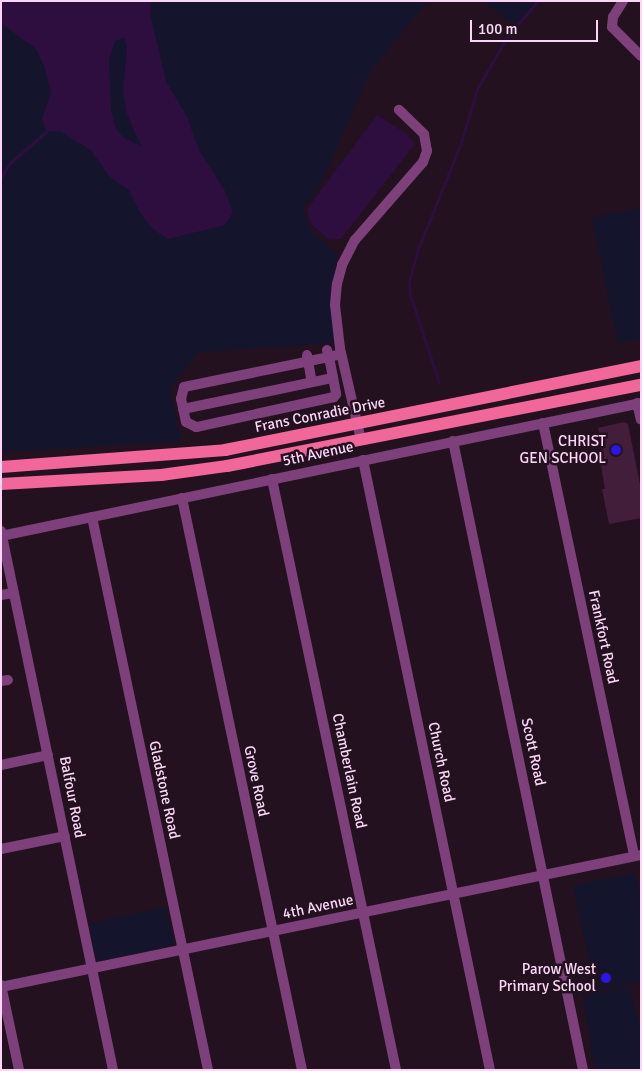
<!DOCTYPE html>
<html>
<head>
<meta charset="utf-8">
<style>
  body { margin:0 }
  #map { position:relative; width:642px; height:1071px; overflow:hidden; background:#231120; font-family:Signika,sans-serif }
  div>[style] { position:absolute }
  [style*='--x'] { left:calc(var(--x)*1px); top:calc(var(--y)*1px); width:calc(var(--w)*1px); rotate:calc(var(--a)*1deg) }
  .green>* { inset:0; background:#14152d; transform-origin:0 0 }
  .water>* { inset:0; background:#2d0e3e }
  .stream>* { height:2.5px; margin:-1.25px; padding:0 1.25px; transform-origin:1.25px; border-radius:1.25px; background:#2d0e3e }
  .building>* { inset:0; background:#431e3b }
  .minor>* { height:10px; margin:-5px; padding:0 5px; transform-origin:5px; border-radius:5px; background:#7e407b }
  .major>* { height:12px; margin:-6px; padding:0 6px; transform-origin:6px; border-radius:6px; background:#f2679a }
  .dots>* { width:14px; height:14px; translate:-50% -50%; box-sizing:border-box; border:2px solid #231120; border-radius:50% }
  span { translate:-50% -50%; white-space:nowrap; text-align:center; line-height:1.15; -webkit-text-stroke:5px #231120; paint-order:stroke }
  .street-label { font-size:15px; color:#fbd6f7 }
  .poi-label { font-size:15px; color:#fbd6f7 }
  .right { translate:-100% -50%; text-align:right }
  .frame { position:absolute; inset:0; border:2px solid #fbd6f7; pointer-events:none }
  .scale { position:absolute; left:470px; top:20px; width:128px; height:22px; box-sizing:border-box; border:2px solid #fbd6f7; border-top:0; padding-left:6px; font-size:15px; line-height:18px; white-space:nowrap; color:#fbd6f7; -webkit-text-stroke:4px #231120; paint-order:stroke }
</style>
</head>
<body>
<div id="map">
  <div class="green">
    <i style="clip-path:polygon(1px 1px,428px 1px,371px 70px,322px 182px,303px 208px,310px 229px,337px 255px,332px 305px,333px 343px,199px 352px,170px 388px,181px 441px,1px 452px)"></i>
    <i style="clip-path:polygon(485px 1px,536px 1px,514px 26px)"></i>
    <i style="clip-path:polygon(641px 208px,641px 339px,618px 343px,592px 217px)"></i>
    <i style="clip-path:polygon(635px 873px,641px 899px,641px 982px,596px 991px,573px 886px)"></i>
    <i style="left:166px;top:907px;width:39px;height:79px;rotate:78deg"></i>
    <i style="left:591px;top:978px;width:14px;height:18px;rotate:78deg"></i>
    <i style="clip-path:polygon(629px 987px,641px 1032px,641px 1070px,595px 1070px,583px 996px)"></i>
  </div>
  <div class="water">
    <i style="clip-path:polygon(evenodd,1px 1px,151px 1px,150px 14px,166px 81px,187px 117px,199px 150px,225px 191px,233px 212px,225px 225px,168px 239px,154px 230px,140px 213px,129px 190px,109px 176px,91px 150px,61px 132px,47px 131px,42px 119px,51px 92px,44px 66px,36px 49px,1px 23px,1px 1px,124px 38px,127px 48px,123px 90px,126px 111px,141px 146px,124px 138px,116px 129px,111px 110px,109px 60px,115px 41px,124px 38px)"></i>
    <i style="clip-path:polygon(377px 115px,407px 134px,415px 144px,341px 239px,329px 240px,310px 223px,307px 209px)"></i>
  </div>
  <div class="stream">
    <i style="--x:1;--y:178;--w:16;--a:-60"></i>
    <i style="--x:9;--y:164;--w:50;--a:-41"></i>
    <i style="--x:439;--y:383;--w:93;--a:-108.2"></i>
    <i style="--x:410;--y:295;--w:13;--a:-94"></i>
    <i style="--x:409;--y:282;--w:34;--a:-75"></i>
    <i style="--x:418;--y:249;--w:114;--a:-67.9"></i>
    <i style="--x:461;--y:143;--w:56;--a:-73.5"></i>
    <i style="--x:477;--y:89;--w:60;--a:-60"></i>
    <i style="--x:507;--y:37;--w:48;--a:-49.3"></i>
  </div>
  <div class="building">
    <i style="clip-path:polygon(624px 422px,628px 424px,641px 489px,641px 518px,609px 524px,602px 489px,605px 489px,600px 459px,604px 458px,598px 428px)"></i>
  </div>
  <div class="minor">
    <i style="--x:623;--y:1;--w:19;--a:122"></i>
    <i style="--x:613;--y:17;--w:10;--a:96"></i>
    <i style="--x:612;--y:27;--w:41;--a:45"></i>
    <i style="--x:327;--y:350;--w:7;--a:74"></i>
    <i style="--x:329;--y:357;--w:38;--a:79"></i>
    <i style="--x:336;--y:394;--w:4;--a:124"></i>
    <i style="--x:334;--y:397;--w:141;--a:167.7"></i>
    <i style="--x:196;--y:427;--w:11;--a:-153"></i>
    <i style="--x:186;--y:422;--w:24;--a:-102"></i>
    <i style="--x:181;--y:399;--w:12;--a:-76"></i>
    <i style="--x:184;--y:387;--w:128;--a:-11.7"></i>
    <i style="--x:309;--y:361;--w:20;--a:-11"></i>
    <i style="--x:329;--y:357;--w:12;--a:-14"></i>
    <i style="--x:307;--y:355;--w:27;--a:80"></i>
    <i style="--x:637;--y:403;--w:17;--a:77"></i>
    <i style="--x:183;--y:409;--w:153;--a:-11.7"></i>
    <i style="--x:543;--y:423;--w:442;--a:78.1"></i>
    <i style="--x:361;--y:440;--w:94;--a:-102.9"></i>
    <i style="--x:340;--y:348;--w:43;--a:-96.6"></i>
    <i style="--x:335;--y:305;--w:21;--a:-85"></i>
    <i style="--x:337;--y:284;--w:20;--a:-75"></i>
    <i style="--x:342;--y:265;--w:28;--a:-63"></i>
    <i style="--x:355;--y:240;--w:103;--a:-48.9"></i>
    <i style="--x:423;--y:162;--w:12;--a:-70"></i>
    <i style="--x:427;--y:151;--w:17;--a:-100"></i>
    <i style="--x:424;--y:134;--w:35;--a:-136"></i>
    <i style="--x:453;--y:441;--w:642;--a:78.32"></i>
    <i style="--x:363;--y:460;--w:623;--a:78.24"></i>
    <i style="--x:272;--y:479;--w:604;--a:78.15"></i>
    <i style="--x:182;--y:498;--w:584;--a:78.15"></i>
    <i style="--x:92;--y:517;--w:565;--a:78.15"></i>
    <i style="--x:1;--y:531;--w:551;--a:78.26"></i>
    <i style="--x:1;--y:536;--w:654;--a:-11.74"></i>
    <i style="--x:1;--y:595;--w:13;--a:-9"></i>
    <i style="--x:1;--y:681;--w:7;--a:-8"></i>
    <i style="--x:1;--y:765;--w:48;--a:-12"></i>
    <i style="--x:1;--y:849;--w:65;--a:-11.5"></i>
    <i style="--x:1;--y:985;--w:87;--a:78"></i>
    <i style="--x:1;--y:987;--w:653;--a:-11.65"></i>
  </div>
  <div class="major">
    <i style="--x:1;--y:467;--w:225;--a:-4.3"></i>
    <i style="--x:225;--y:450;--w:424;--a:-11.4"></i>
    <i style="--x:1;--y:484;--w:160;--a:-3.2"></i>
    <i style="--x:161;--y:475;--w:67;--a:-7.8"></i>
    <i style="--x:227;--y:466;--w:422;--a:-11.1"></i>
  </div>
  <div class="dots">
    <i style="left:616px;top:450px;background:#2c15e9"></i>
    <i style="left:606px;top:978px;background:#2c15e9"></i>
  </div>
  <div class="street-label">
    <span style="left:320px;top:415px;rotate:-11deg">Frans Conradie Drive</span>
    <span style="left:318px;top:454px;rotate:-12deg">5th Avenue</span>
    <span style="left:603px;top:637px;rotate:78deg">Frankfort Road</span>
    <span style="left:533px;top:752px;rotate:78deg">Scott Road</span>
    <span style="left:441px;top:762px;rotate:78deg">Church Road</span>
    <span style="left:349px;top:771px;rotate:78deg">Chamberlain Road</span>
    <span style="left:256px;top:781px;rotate:78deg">Grove Road</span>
    <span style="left:164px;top:790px;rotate:78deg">Gladstone Road</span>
    <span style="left:72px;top:797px;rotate:79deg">Balfour Road</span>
    <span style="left:318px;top:907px;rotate:-12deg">4th Avenue</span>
  </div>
  <div class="poi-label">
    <span class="right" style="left:606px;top:450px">CHRIST<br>GEN SCHOOL</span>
    <span class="right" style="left:596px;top:978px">Parow West<br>Primary School</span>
  </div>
  <div class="frame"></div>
  <div class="scale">100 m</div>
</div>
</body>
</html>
